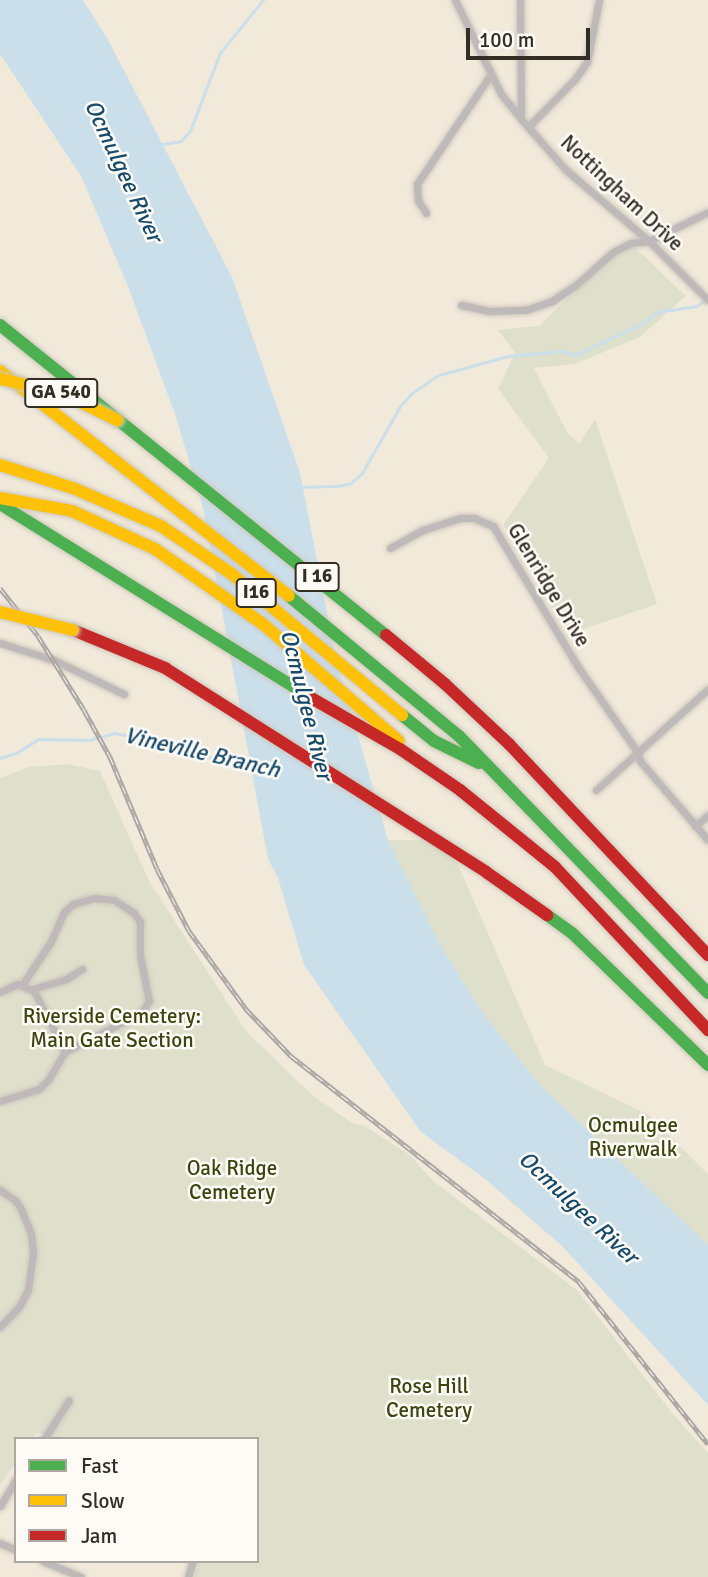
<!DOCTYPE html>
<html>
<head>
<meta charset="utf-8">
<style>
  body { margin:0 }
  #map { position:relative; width:708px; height:1577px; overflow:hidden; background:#f1eadb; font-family:Signika,sans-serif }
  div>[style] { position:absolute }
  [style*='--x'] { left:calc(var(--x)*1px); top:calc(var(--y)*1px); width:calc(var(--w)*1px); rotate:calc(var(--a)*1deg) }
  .green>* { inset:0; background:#dfe0cc }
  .water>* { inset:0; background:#cbdfeb }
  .stream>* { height:2.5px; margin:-1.25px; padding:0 1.25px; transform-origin:1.25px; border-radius:1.25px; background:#cbdfeb }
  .roads { filter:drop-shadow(0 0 2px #cdc7bc) drop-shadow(0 0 2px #cdc7bc) }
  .street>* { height:7px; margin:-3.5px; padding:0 3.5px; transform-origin:3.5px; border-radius:3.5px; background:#bfbaba }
  .fast>* { height:12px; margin:-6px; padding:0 6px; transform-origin:6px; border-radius:6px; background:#4caf50 }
  .slow>* { height:12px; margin:-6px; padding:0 6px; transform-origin:6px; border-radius:6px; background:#ffc107 }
  .jam>* { height:12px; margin:-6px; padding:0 6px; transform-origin:6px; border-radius:6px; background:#c62828 }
  .rail>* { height:5px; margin-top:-2.5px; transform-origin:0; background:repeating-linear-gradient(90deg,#fefbf6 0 8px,#aca8a3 0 16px); box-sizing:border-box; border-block:2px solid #aca8a3 }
  .bridges { filter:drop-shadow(0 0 2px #cdc7bc) drop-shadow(0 0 2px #cdc7bc) }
  .slow-bridge>* { height:12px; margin:-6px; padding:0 6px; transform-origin:6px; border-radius:6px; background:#ffc107 }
  span { translate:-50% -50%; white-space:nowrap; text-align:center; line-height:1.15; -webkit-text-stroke:5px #fefbf6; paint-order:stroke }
  .shield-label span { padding:2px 5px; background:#fefbf6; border:2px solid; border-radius:5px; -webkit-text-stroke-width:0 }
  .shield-label { font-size:19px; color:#332e23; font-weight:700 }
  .street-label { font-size:21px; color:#332e23 }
  .park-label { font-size:21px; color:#3a4510 }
  .water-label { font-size:23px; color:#164a6a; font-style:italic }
  .legend { position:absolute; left:14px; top:1437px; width:245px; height:126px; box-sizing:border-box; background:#fefbf6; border:2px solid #ada9a2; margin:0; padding:9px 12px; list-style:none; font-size:21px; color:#332e23 }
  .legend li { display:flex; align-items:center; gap:14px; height:35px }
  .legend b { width:35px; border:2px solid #ada9a2 }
  .scale { position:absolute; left:466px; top:28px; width:124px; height:32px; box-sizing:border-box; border:4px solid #332e23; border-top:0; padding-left:9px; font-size:21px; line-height:24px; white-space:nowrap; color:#332e23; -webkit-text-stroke:5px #fefbf6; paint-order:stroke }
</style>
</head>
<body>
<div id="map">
  <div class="green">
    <i style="clip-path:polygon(627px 240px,686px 296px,640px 337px,575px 364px,534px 368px,568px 434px,580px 443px,595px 419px,657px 604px,569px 634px,503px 525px,549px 458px,498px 389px,515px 353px,498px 330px,539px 326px)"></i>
    <i style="clip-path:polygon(67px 764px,100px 771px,149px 881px,246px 1031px,311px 1094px,352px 1123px,363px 1125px,410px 1155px,432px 1180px,578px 1291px,672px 1413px,708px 1453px,708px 1577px,194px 1577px,200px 1561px,257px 1561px,257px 1439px,49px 1439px,51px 1435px,36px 1433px,32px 1439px,16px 1439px,16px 1462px,0 1486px,0 778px,29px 767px)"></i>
    <i style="clip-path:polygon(388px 840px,444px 840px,460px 869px,545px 1065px,649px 1115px,708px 1174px,708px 1245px,540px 1085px,483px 1013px,442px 948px)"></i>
  </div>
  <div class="water">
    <i style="clip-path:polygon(0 0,83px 0,107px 38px,232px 277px,300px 473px,337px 663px,388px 840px,442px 948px,483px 1013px,540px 1085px,708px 1245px,708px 1405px,562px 1246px,485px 1179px,421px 1132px,304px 965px,278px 878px,268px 859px,203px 508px,176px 417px,127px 284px,81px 176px,0 54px)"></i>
  </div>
  <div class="stream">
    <i style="--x:158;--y:145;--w:23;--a:-10"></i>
    <i style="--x:181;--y:141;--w:13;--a:-48"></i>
    <i style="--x:190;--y:131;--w:84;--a:-69"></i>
    <i style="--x:220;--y:53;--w:68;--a:-50.9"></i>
    <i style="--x:301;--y:487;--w:38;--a:-2"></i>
    <i style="--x:339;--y:486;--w:12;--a:-14"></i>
    <i style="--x:351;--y:483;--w:15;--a:-42"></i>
    <i style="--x:362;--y:473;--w:78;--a:-60.2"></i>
    <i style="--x:401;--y:405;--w:16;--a:-47"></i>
    <i style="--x:412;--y:393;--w:32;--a:-34"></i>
    <i style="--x:439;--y:375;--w:72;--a:-15.4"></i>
    <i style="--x:508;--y:356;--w:54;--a:-5.3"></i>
    <i style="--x:562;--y:351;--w:15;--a:16"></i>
    <i style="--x:576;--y:355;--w:74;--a:-25.5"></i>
    <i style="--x:643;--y:323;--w:18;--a:-38"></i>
    <i style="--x:657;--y:312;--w:40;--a:-8.5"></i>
    <i style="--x:697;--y:306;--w:10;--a:-37"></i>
    <i style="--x:0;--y:758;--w:17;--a:-17"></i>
    <i style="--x:16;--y:753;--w:26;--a:-32"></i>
    <i style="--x:38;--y:739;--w:52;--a:1.1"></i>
    <i style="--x:90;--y:740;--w:25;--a:-16"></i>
    <i style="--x:114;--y:733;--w:23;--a:10"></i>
    <i style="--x:137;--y:737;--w:34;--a:21"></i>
    <i style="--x:169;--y:749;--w:85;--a:11.6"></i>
  </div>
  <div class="roads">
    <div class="street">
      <i style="--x:455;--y:0;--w:105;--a:63.9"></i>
      <i style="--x:501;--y:94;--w:32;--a:51"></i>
      <i style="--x:521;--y:119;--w:68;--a:48.6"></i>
      <i style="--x:566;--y:170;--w:109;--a:40.5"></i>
      <i style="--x:649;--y:241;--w:83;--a:45"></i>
      <i style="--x:520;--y:0;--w:118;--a:89.5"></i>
      <i style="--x:528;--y:127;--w:67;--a:-45.6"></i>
      <i style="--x:575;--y:79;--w:21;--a:-55"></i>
      <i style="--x:587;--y:62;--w:63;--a:-79"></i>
      <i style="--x:426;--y:213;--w:15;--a:-122"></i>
      <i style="--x:418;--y:200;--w:16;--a:-94"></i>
      <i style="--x:417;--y:184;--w:133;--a:-56.1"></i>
      <i style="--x:461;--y:305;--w:30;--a:12"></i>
      <i style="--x:490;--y:311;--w:36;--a:-2"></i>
      <i style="--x:526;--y:310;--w:28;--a:-19"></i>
      <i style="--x:552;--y:301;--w:30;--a:-34"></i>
      <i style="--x:577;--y:284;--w:48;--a:-41.6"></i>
      <i style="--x:613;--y:252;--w:20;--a:-27"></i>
      <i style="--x:631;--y:243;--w:18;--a:-6"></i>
      <i style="--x:649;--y:241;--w:66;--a:-26.2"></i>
      <i style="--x:390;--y:548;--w:38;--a:-29"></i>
      <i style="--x:423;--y:530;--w:40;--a:-18"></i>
      <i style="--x:461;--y:518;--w:13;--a:0"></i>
      <i style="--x:474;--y:518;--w:21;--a:23"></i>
      <i style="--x:493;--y:526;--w:165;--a:58.9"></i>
      <i style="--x:578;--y:667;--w:105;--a:55.1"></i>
      <i style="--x:638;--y:753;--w:8;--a:76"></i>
      <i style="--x:640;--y:761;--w:104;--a:49.3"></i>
      <i style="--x:0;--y:643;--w:57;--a:17.5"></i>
      <i style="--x:54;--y:660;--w:78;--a:25.9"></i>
      <i style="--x:596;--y:790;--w:151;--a:-42"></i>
      <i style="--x:695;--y:826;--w:17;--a:-40"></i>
      <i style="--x:32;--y:989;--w:35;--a:-16"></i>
      <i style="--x:66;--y:979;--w:19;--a:-32"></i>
      <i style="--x:0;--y:992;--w:19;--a:-25"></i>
      <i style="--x:17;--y:984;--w:18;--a:22"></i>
      <i style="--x:34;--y:991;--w:68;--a:63.1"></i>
      <i style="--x:0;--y:1101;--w:41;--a:-17.1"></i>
      <i style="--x:39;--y:1089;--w:13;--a:-45"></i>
      <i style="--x:48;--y:1080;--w:33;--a:-59"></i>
      <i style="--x:65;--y:1052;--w:87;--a:-27.5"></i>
      <i style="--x:142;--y:1012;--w:13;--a:-58"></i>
      <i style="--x:149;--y:1001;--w:47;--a:-101.1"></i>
      <i style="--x:140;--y:955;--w:33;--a:-90"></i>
      <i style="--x:140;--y:922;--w:11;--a:-124"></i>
      <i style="--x:134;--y:913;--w:24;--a:-147"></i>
      <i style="--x:114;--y:900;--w:20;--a:-174"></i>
      <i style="--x:94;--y:898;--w:22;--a:164"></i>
      <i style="--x:73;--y:904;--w:12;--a:138"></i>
      <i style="--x:64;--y:912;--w:34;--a:114"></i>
      <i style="--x:50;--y:943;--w:50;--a:123.7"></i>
      <i style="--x:0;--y:1190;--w:18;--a:34"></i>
      <i style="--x:15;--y:1200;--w:11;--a:56"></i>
      <i style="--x:21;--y:1209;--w:27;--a:68"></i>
      <i style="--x:31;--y:1234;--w:20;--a:84"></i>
      <i style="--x:33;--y:1254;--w:36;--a:98"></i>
      <i style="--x:28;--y:1290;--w:19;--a:118"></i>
      <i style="--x:19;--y:1307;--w:28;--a:134"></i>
      <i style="--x:44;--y:1439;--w:46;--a:-57.3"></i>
      <i style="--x:0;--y:1506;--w:31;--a:-59"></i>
      <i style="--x:0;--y:1543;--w:17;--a:24"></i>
      <i style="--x:43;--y:1561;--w:41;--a:22.8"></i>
      <i style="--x:188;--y:1577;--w:17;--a:-73"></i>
    </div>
    <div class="fast">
      <i style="--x:0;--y:325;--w:495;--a:38.8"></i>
      <i style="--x:0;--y:504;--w:369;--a:31.9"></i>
      <i style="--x:289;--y:596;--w:220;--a:39.5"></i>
      <i style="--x:459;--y:736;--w:358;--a:45.9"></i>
      <i style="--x:402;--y:715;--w:41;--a:39.1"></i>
      <i style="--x:434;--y:741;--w:50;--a:26.1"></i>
      <i style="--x:547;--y:915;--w:31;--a:36"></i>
      <i style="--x:572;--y:933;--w:190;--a:44.1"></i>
    </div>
    <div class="slow">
      <i style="--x:0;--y:371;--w:366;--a:37.9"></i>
      <i style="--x:0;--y:465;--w:77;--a:17.5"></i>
      <i style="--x:73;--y:488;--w:96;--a:23.4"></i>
      <i style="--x:161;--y:526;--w:86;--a:34.1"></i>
      <i style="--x:232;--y:574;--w:221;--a:39.7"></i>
      <i style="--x:0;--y:498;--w:73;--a:10.2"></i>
      <i style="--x:72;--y:511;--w:91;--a:24.6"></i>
      <i style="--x:155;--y:549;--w:131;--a:34.8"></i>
      <i style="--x:263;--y:624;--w:179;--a:40.7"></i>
    </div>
    <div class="jam">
      <i style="--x:73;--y:630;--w:100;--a:22.4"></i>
      <i style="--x:165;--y:668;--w:380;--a:32.4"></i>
      <i style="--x:486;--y:872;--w:75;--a:35.2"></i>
      <i style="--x:386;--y:635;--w:77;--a:39.7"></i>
      <i style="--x:445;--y:684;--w:88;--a:43.2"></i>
      <i style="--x:509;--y:744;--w:290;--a:46.7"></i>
      <i style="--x:313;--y:699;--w:100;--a:29.9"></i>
      <i style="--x:400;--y:749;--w:73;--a:34.3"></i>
      <i style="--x:460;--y:790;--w:122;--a:39"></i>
      <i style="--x:555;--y:867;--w:224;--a:46.8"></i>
    </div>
  </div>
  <div class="rail">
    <i style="--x:0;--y:588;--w:61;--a:51.6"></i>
    <i style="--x:38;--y:636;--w:87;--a:58.1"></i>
    <i style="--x:84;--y:710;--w:54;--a:61"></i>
    <i style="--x:110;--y:757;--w:121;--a:67.2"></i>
    <i style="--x:157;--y:869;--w:70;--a:62.7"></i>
    <i style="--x:189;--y:931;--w:97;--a:53.8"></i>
    <i style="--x:246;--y:1009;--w:65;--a:46.2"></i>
    <i style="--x:291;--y:1056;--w:366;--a:38.1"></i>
    <i style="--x:579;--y:1282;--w:207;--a:51.5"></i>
  </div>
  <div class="bridges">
    <div class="slow-bridge">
      <i style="--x:0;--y:379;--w:61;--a:12.2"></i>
      <i style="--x:60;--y:392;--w:64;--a:26.2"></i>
      <i style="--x:0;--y:612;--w:75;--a:13.9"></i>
    </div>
  </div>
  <div class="shield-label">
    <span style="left:61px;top:393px">GA 540</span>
    <span style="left:317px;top:577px">I 16</span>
    <span style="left:256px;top:593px">I16</span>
  </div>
  <div class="street-label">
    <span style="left:622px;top:193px;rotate:43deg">Nottingham Drive</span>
    <span style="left:549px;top:585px;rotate:59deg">Glenridge Drive</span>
  </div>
  <div class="park-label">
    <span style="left:112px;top:1028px">Riverside Cemetery:<br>Main Gate Section</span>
    <span style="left:633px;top:1137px">Ocmulgee<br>Riverwalk</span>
    <span style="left:232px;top:1180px">Oak Ridge<br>Cemetery</span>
    <span style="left:429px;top:1398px">Rose Hill<br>Cemetery</span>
  </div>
  <div class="water-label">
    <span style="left:123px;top:171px;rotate:65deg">Ocmulgee River</span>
    <span style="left:306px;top:705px;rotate:76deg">Ocmulgee River</span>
    <span style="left:202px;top:753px;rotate:13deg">Vineville Branch</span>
    <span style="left:578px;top:1208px;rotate:43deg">Ocmulgee River</span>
  </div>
  <ul class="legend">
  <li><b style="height:9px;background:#4caf50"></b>Fast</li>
  <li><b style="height:9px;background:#ffc107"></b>Slow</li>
  <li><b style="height:9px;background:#c62828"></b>Jam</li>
  </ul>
  <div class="scale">100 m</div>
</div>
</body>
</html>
